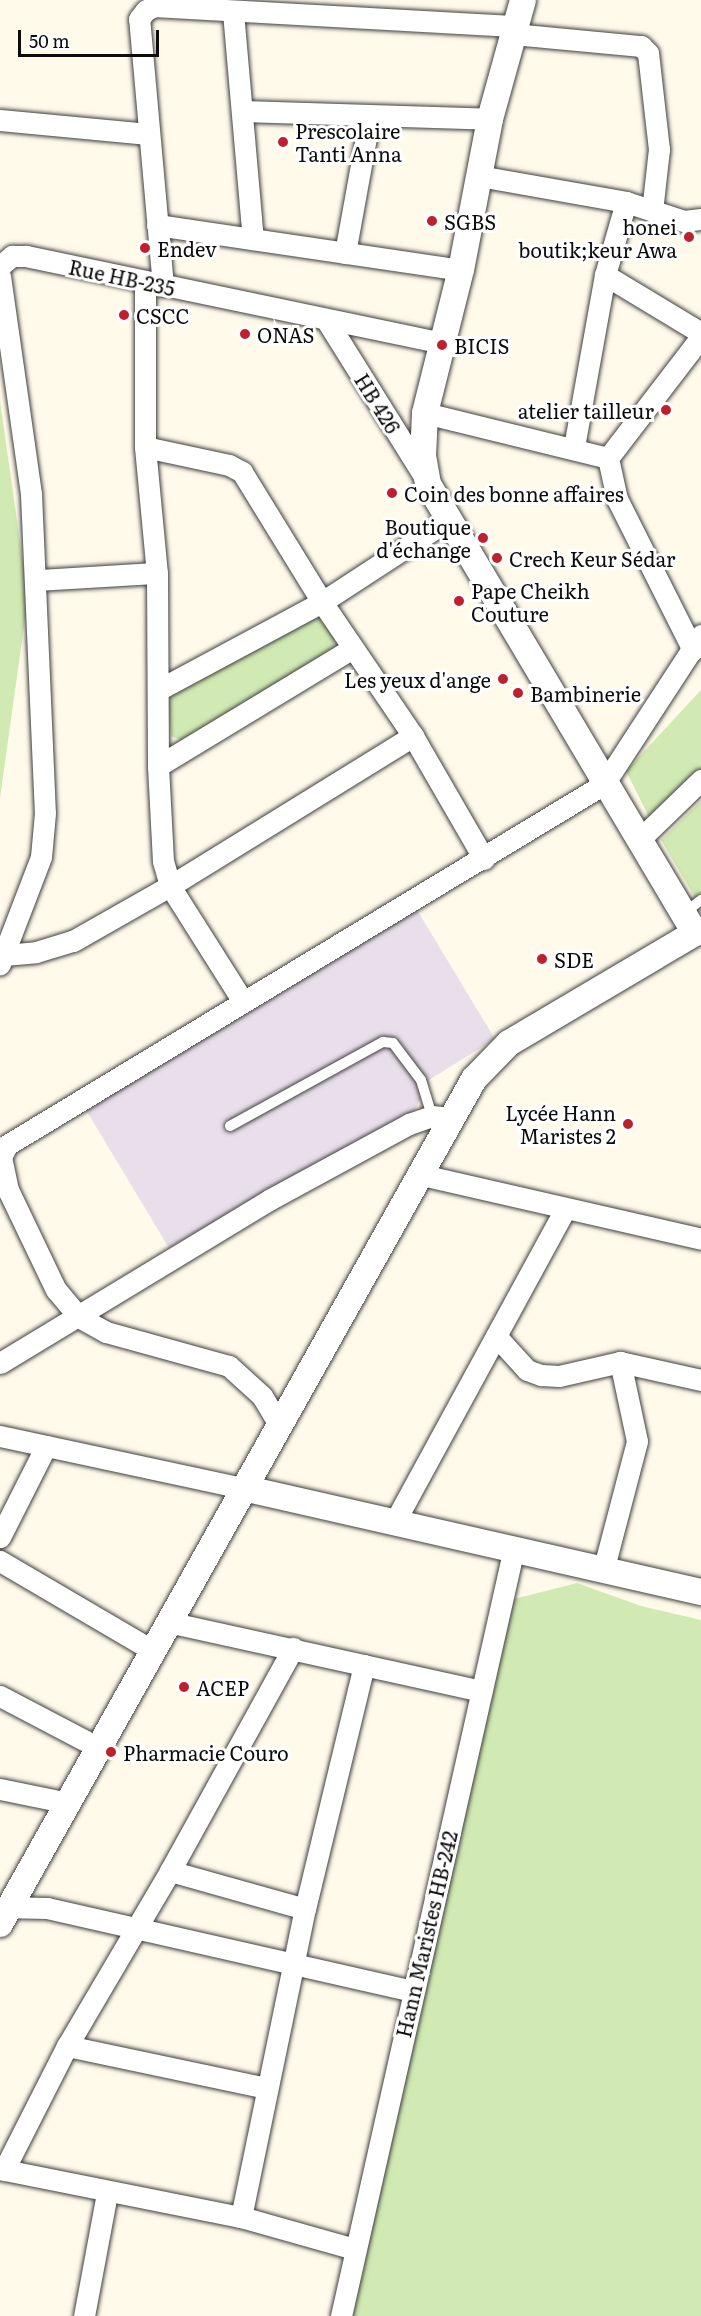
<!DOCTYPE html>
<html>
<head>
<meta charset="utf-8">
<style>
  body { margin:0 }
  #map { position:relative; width:701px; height:2316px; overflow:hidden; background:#fffaea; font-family:Literata,serif }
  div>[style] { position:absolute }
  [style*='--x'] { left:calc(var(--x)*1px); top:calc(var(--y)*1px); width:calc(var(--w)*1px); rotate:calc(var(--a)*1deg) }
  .industrial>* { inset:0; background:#e9dfeb }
  .green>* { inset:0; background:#d1eab3 }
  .roads { filter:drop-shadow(0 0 2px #3f3f3f) drop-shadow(0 0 2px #3f3f3f) }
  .service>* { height:10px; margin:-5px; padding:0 5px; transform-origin:5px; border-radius:5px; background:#fff }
  .minor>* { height:21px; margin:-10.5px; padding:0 10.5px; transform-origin:10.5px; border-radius:10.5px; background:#fff }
  .tertiary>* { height:26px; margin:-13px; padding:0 13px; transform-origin:13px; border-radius:13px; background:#fff }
  .dots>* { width:16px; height:16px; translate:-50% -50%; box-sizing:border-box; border:3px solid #fff; border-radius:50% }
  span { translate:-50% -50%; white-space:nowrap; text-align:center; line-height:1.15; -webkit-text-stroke:6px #fff; paint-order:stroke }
  .poi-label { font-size:20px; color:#0c0c0c }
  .left { translate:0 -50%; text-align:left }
  .right { translate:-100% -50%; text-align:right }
  .street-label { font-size:20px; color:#0c0c0c }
  .scale { position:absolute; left:18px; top:30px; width:141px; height:27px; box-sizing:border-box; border:3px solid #0c0c0c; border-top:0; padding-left:8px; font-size:18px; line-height:21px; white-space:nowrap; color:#0c0c0c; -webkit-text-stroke:4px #fff; paint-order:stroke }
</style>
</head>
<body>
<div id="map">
  <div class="industrial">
    <i style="clip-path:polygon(414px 905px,495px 1039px,429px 1080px,412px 1116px,169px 1248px,86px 1110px)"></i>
  </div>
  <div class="green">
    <i style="clip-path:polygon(0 401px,28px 598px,0 798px)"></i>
    <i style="clip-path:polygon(318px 615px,335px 638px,334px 650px,181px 740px,171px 736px,168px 704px,174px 690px)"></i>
    <i style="clip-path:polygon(701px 690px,701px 776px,652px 823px,626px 771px)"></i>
    <i style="clip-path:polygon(701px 801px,701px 908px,661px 840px)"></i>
    <i style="clip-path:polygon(577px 1583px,641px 1606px,701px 1620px,701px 2316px,348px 2316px,489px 1676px,514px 1599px)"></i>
  </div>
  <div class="roads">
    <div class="service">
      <i style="--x:683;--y:914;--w:23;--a:-38"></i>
      <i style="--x:230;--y:1126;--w:175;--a:-28.8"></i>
      <i style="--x:383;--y:1042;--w:10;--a:6"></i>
      <i style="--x:393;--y:1043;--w:46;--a:52.9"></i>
      <i style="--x:421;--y:1080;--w:38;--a:73"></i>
    </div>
    <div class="minor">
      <i style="--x:233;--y:12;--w:228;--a:85"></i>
      <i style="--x:513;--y:34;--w:129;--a:5.4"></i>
      <i style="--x:641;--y:46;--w:10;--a:45"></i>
      <i style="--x:648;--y:53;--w:97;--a:83.5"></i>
      <i style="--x:659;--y:149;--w:62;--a:96.4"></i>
      <i style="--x:242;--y:111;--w:248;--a:1.8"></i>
      <i style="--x:0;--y:120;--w:149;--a:5.4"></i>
      <i style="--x:479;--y:176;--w:149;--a:10"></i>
      <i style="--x:626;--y:202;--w:61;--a:18.1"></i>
      <i style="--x:684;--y:221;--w:17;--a:-7"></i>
      <i style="--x:157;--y:225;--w:307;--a:8.4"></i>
      <i style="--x:345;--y:253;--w:140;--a:-79.7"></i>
      <i style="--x:0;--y:266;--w:16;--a:-40"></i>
      <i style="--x:12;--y:256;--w:14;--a:0"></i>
      <i style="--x:26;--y:256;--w:425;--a:11.8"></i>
      <i style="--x:605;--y:275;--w:112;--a:31.1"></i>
      <i style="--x:0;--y:276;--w:220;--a:81.9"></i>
      <i style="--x:31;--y:494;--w:319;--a:87.5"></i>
      <i style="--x:45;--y:813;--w:44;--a:95.2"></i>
      <i style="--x:41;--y:857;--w:115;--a:111"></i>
      <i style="--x:145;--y:282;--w:165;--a:90"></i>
      <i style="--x:145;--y:447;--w:127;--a:84.6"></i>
      <i style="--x:157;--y:573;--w:193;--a:89.7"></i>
      <i style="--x:158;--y:766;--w:95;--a:87"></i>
      <i style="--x:163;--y:861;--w:26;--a:74"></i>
      <i style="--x:170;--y:886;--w:135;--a:57.7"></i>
      <i style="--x:163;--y:286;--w:268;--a:-95.1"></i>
      <i style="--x:139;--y:19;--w:11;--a:-52"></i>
      <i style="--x:146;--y:10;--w:10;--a:-24"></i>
      <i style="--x:155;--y:6;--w:361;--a:3.2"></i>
      <i style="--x:327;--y:321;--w:185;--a:58"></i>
      <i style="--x:425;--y:413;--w:188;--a:13.8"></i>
      <i style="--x:145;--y:447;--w:86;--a:12.1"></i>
      <i style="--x:229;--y:465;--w:15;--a:28"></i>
      <i style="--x:242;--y:472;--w:153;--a:58.4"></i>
      <i style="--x:322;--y:602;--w:162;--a:55.8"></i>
      <i style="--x:413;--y:736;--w:142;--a:60"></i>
      <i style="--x:574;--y:447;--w:175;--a:-79.8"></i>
      <i style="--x:605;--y:275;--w:76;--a:-74"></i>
      <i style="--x:38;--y:580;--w:119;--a:-3.4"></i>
      <i style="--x:693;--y:650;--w:169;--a:-116.7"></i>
      <i style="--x:617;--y:499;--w:42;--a:-102.4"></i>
      <i style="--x:608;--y:458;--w:153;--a:-52.5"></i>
      <i style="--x:158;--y:690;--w:186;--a:-28.2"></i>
      <i style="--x:322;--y:602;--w:150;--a:-33.1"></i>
      <i style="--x:158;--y:766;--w:228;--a:-31.2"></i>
      <i style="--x:638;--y:841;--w:88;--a:-44.1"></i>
      <i style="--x:4;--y:955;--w:32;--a:-5"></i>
      <i style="--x:36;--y:952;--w:39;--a:-17"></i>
      <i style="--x:73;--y:941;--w:112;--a:-29.6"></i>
      <i style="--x:170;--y:886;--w:286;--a:-31.7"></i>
      <i style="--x:418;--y:1174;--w:290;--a:12.9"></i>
      <i style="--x:496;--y:1336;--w:46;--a:47.6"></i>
      <i style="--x:527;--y:1370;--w:15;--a:20"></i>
      <i style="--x:541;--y:1375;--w:18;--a:3"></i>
      <i style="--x:559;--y:1376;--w:63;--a:-12.9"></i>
      <i style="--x:620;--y:1362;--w:83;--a:12.5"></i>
      <i style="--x:0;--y:1363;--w:315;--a:-31.2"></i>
      <i style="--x:269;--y:1200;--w:159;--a:-28.5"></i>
      <i style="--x:409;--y:1124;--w:24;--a:-19"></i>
      <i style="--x:432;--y:1116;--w:20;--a:6"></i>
      <i style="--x:280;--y:1426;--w:35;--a:-121"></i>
      <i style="--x:262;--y:1396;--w:45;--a:-137.7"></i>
      <i style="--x:229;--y:1366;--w:128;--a:-164.5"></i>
      <i style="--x:106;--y:1332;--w:31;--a:-151"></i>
      <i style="--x:79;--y:1317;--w:35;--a:-130"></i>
      <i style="--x:56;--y:1290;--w:111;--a:-115.6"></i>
      <i style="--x:8;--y:1190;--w:34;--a:-102"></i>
      <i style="--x:1;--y:1157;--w:13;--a:-63"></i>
      <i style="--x:7;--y:1145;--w:698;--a:-31.16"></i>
      <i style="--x:604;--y:784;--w:178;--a:-56.9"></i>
      <i style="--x:0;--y:1436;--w:249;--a:12.1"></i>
      <i style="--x:394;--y:1523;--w:355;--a:-61.4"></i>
      <i style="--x:0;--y:1537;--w:102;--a:-63.2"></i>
      <i style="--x:0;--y:1561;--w:176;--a:30.4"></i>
      <i style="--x:603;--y:1571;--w:134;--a:-75.3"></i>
      <i style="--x:637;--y:1441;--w:81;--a:-102.1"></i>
      <i style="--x:168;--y:1622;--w:321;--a:12.4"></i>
      <i style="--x:0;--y:1696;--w:112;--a:27.7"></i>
      <i style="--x:0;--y:1789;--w:70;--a:11.5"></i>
      <i style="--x:170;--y:1871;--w:140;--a:15.7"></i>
      <i style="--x:0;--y:1907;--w:47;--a:1.2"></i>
      <i style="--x:47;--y:1908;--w:375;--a:12.8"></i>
      <i style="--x:67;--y:2046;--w:203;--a:11.9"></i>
      <i style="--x:0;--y:2169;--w:246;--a:11.3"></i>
      <i style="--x:241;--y:2217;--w:118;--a:15.7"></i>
      <i style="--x:4;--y:2170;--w:139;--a:-63.1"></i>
      <i style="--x:67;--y:2046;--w:203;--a:-59.5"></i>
      <i style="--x:170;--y:1871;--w:255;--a:-61.1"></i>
      <i style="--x:241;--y:2217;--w:315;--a:-78.3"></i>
      <i style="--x:305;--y:1909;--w:251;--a:-76.4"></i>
      <i style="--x:84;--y:2316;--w:125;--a:-79.4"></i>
      <i style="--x:341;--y:2316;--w:783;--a:-77.31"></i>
    </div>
    <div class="tertiary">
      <i style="--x:243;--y:1488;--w:470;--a:12.8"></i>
      <i style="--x:0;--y:1924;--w:969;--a:-60.71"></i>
      <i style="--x:474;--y:1079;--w:50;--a:-45.8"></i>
      <i style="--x:509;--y:1043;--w:216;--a:-30.6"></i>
      <i style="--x:695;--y:933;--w:522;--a:-120.74"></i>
      <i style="--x:428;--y:484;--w:28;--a:-100"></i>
      <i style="--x:423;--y:456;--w:43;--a:-87.3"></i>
      <i style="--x:425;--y:413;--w:147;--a:-75.9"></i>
      <i style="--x:461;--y:270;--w:154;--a:-79.1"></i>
      <i style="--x:490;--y:119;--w:123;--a:-74.5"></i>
    </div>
  </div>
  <div class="dots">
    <i style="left:283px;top:142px;background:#bf202d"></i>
    <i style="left:432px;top:221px;background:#bf202d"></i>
    <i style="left:689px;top:237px;background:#bf202d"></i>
    <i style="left:145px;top:248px;background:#bf202d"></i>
    <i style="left:124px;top:315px;background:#bf202d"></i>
    <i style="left:245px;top:334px;background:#bf202d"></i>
    <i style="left:442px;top:345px;background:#bf202d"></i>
    <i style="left:666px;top:410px;background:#bf202d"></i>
    <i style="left:392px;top:493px;background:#bf202d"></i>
    <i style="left:483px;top:538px;background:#bf202d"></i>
    <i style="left:497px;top:558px;background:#bf202d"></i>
    <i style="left:459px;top:601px;background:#bf202d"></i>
    <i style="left:503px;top:679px;background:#bf202d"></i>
    <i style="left:518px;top:693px;background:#bf202d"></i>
    <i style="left:542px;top:959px;background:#bf202d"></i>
    <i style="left:628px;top:1124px;background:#bf202d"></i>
    <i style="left:184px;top:1687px;background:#bf202d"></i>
    <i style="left:111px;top:1752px;background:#bf202d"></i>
  </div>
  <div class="poi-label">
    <span class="left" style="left:295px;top:142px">Prescolaire<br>Tanti Anna</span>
    <span class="left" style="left:444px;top:221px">SGBS</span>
    <span class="right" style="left:677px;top:238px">honei<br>boutik;keur Awa</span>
    <span class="left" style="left:157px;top:248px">Endev</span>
    <span class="left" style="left:136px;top:315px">CSCC</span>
    <span class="left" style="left:257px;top:334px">ONAS</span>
    <span class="left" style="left:454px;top:345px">BICIS</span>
    <span class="right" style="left:654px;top:410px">atelier tailleur</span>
    <span class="left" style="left:404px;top:493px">Coin des bonne affaires</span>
    <span class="right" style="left:471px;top:538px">Boutique<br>d'échange</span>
    <span class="left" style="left:509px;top:558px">Crech Keur Sédar</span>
    <span class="left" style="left:471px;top:602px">Pape Cheikh<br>Couture</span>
    <span class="right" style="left:491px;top:679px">Les yeux d'ange</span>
    <span class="left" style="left:530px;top:693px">Bambinerie</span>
    <span class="left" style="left:554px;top:959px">SDE</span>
    <span class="right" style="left:616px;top:1124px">Lycée Hann<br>Maristes 2</span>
    <span class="left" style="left:196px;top:1687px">ACEP</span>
    <span class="left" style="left:123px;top:1752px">Pharmacie Couro</span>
  </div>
  <div class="street-label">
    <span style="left:122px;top:277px;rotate:12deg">Rue HB-235</span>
    <span style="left:378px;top:403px;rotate:58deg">HB 426</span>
    <span style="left:426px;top:1934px;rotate:-77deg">Hann Maristes HB-242</span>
  </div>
  <div class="scale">50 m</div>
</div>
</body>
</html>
